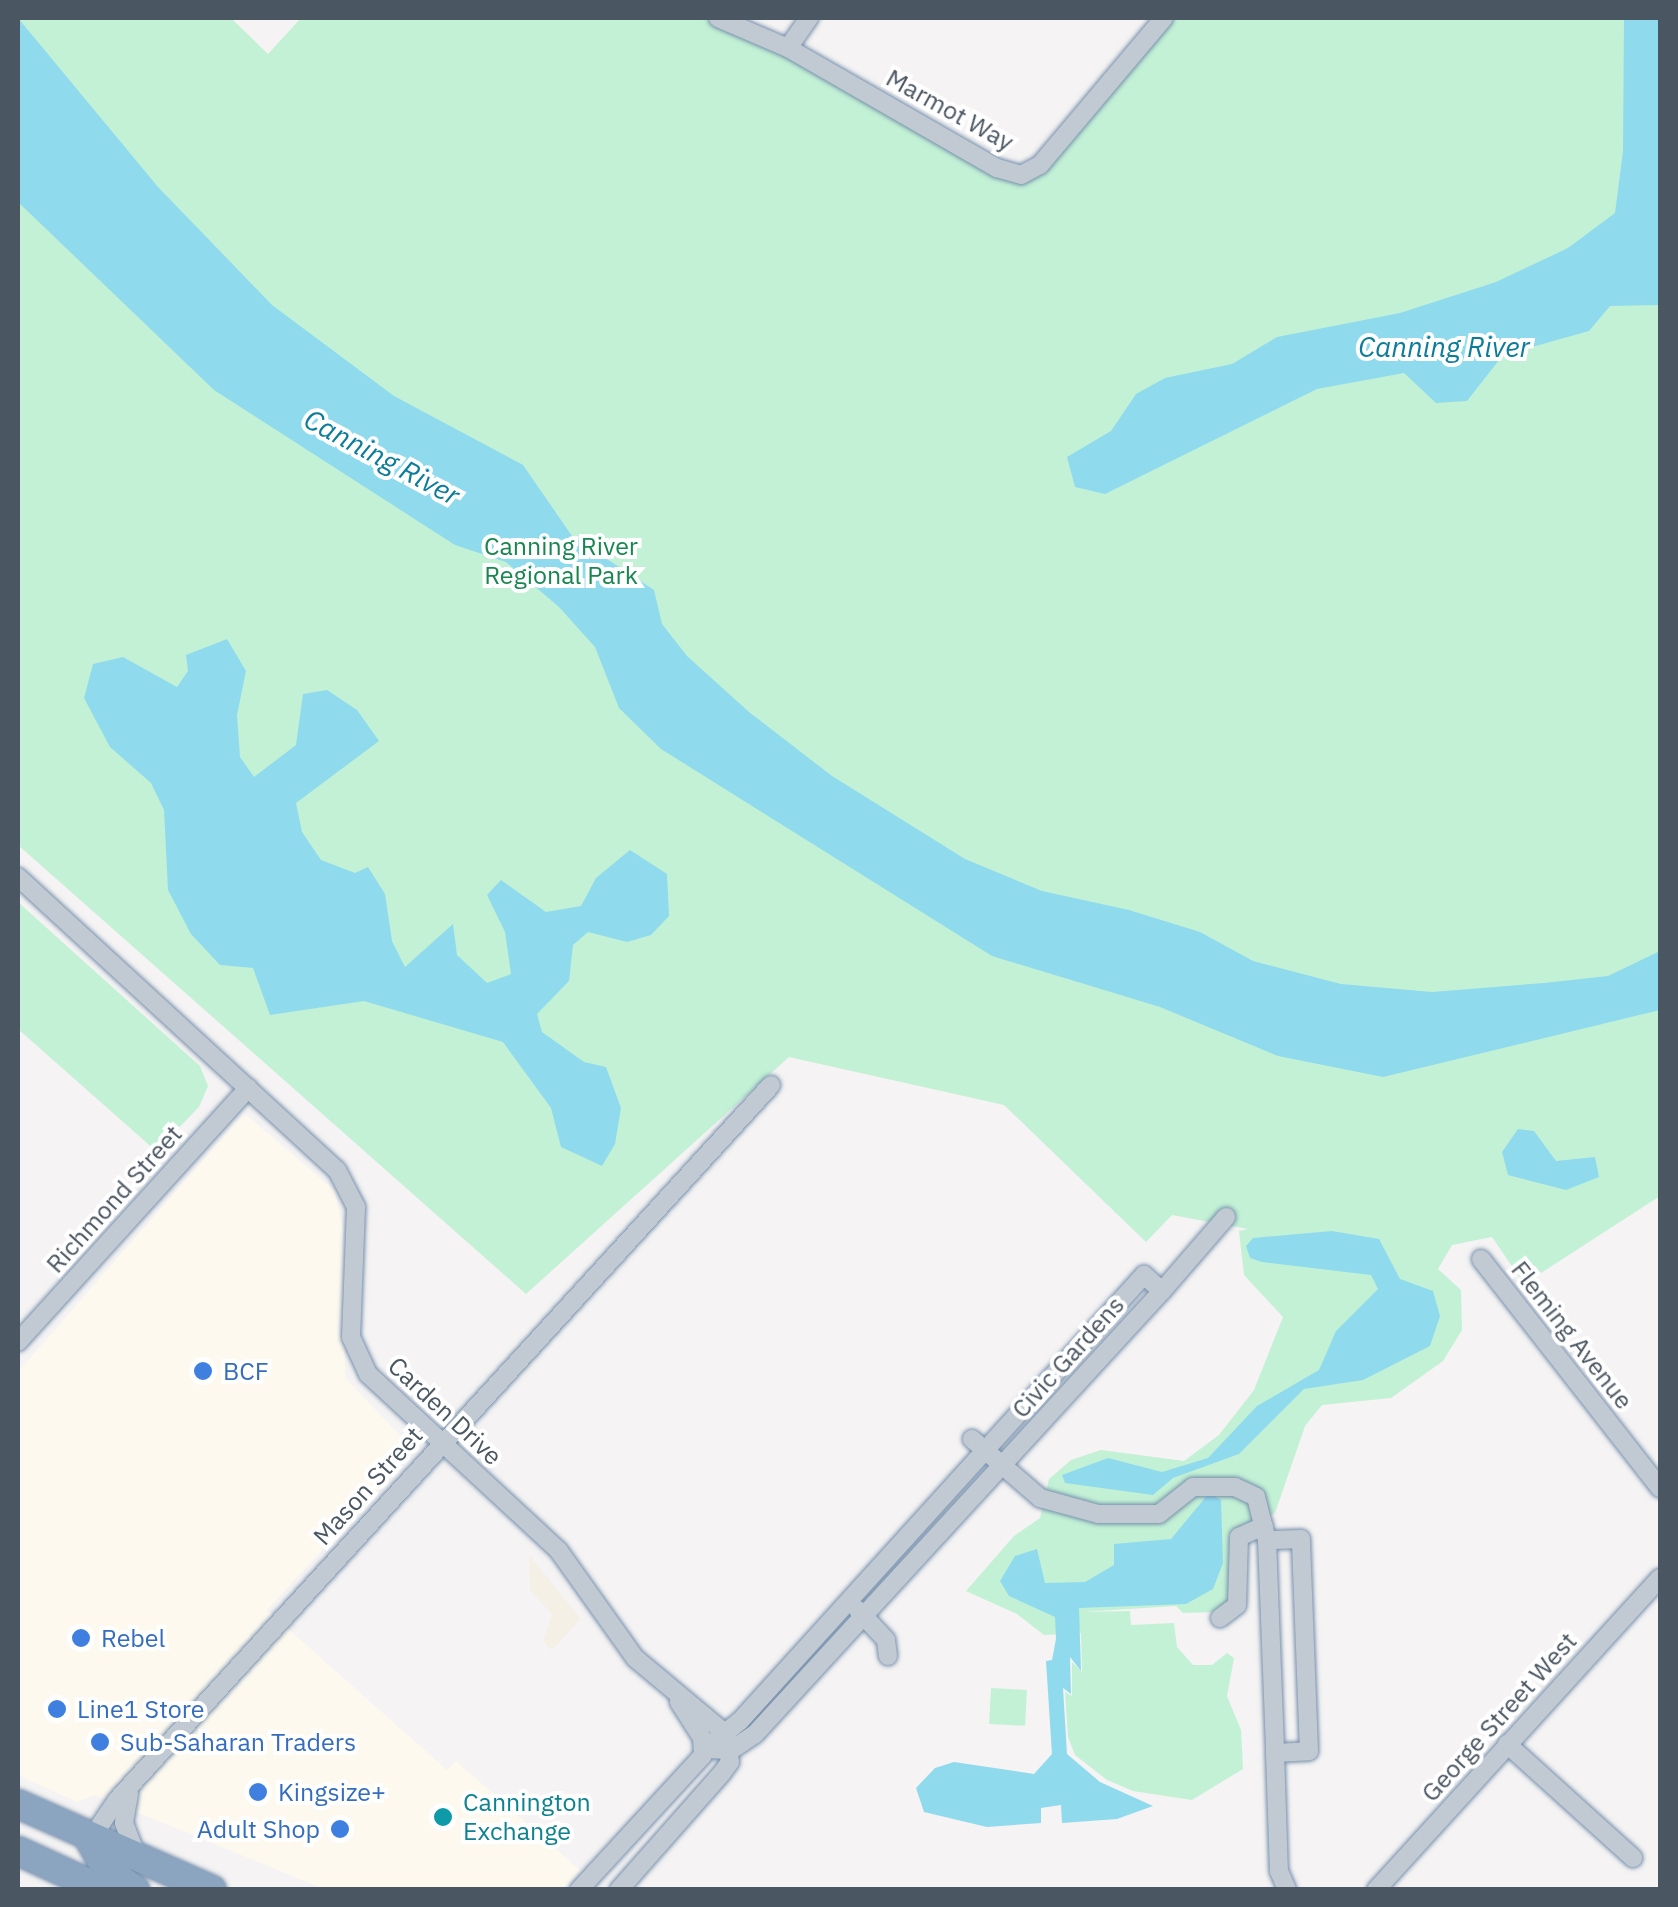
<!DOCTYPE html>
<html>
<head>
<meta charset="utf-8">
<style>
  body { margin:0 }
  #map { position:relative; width:1678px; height:1907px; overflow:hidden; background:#f5f3f3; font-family:"IBM Plex Sans",sans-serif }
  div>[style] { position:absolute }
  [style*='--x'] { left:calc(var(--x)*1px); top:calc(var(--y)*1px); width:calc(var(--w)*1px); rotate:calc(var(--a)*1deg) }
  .commercial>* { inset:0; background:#fdf9ef }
  .green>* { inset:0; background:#c3f1d5; transform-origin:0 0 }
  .sand>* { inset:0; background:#f5f0e5 }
  .water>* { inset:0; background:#90daee }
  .roads { filter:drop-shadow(0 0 2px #7690ad) drop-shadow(0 0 2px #7690ad) }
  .minor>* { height:18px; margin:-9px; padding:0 9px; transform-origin:9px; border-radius:9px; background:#c1cad2 }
  .highway>* { height:28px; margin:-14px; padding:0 14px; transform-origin:14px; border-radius:14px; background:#8ba5c1 }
  .dots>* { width:28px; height:28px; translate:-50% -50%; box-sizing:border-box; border:5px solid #fff; border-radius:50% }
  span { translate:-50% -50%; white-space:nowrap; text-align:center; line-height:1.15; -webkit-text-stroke:8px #fff; paint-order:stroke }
  .street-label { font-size:25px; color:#4a5661 }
  .park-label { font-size:25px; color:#17864f }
  .shop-label { font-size:25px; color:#366cbe }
  .left { translate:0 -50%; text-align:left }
  .right { translate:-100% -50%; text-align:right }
  .culture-label { font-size:25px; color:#0d838f }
  .water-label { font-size:28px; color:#0c7c9b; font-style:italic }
  .frame { position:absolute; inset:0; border:20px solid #4a5661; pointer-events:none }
</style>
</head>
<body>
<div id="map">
  <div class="commercial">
    <i style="clip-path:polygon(244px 1113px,335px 1191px,343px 1229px,345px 1378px,414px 1450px,267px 1610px,447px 1770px,456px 1761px,581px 1871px,563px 1889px,324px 1889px,95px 1795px,77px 1802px,18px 1775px,18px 1372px)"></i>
  </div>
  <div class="green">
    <i style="clip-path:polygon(18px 18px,231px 18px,268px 54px,301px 18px,713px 18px,1026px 180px,1169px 18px,1660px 18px,1660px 1196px,1524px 1284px,1492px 1237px,1452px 1245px,1438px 1269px,1461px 1290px,1462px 1330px,1443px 1361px,1391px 1398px,1322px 1405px,1305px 1426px,1275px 1513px,1229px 1535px,1230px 1600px,1218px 1612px,1183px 1613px,1176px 1606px,1081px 1612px,1130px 1611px,1131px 1625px,1174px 1623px,1177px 1647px,1193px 1665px,1212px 1665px,1227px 1653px,1234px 1658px,1227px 1696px,1241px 1730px,1243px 1769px,1192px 1800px,1133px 1791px,1107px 1780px,1075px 1755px,1068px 1737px,1065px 1692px,1072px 1696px,1072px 1662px,1082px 1672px,1081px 1633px,1044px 1635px,1017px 1614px,966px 1591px,1014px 1536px,1040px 1518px,1049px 1479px,1071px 1460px,1101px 1450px,1184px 1461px,1219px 1435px,1254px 1390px,1283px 1317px,1244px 1275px,1239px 1231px,1248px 1229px,1172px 1215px,1146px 1242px,1004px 1105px,789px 1057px,526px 1294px,18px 845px)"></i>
    <i style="clip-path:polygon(18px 902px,200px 1066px,208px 1086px,199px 1107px,156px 1151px,18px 1029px)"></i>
    <i style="left:991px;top:1688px;width:36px;height:36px;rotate:3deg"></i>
  </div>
  <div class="sand">
    <i style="clip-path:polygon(529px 1555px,581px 1619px,552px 1650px,543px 1642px,552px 1614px,530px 1590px)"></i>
  </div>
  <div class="water">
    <i style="clip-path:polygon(18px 18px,158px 187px,272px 305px,394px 396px,523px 465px,572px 536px,654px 590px,662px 624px,687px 656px,749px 712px,832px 776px,965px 859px,1042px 891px,1129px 910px,1200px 932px,1253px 961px,1341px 984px,1432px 992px,1544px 983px,1608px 976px,1660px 951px,1660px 1010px,1383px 1077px,1278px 1056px,1160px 1007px,992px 956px,661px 749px,619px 708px,595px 647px,559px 607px,506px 562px,455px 545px,214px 390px,18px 202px)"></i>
    <i style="clip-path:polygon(1624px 18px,1660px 18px,1660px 305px,1610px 306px,1589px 331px,1503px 355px,1467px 401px,1436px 403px,1404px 373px,1317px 389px,1105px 494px,1075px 487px,1067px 457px,1111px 431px,1136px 394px,1165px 378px,1232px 364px,1277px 337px,1400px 313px,1496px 282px,1568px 248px,1615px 213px,1623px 151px)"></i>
    <i style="clip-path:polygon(227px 639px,246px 671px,237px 715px,240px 757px,254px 777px,296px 745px,303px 694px,327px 690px,357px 710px,379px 741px,296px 803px,302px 832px,321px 860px,355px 873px,368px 867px,385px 894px,392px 941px,405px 967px,453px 924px,457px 955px,487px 983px,511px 974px,505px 932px,487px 895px,501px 880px,546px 912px,581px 906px,596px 878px,630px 850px,667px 874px,669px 916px,651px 935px,627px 942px,588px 932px,573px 945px,569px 981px,537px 1014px,542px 1032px,584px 1062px,606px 1067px,621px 1108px,615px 1144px,602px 1166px,561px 1147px,551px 1108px,503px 1042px,364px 1001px,270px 1015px,253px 968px,220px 965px,191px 934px,168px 890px,164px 810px,151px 783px,110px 747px,84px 698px,93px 664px,123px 657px,177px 687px,188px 671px,186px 655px)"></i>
    <i style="clip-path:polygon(1518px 1129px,1534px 1131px,1556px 1161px,1595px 1157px,1599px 1177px,1566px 1190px,1508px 1175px,1502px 1152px)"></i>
    <i style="clip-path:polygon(1332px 1231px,1379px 1239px,1400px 1279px,1433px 1291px,1440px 1316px,1430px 1346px,1363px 1380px,1304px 1389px,1239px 1454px,1173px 1478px,1153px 1495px,1065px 1483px,1062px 1475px,1108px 1458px,1162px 1472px,1208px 1458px,1257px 1406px,1319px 1370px,1336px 1331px,1378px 1289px,1371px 1275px,1262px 1262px,1250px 1258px,1246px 1246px,1253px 1238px)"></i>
    <i style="clip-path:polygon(1209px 1493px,1221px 1500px,1223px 1563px,1213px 1589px,1186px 1604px,1079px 1608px,1081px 1671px,1070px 1657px,1071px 1694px,1063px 1688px,1067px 1754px,1100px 1782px,1153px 1806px,1117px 1819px,1062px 1823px,1061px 1805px,1041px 1808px,1041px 1823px,987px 1827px,924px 1812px,916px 1788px,935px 1768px,954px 1762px,1034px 1774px,1052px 1754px,1046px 1661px,1052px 1660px,1056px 1639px,1055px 1617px,1009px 1596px,1000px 1581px,1015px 1556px,1037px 1549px,1045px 1583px,1085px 1582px,1114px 1565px,1114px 1544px,1171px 1539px)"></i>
  </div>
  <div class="roads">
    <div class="minor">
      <i style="--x:718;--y:18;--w:76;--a:23.2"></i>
      <i style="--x:788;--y:48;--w:241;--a:29.9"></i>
      <i style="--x:997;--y:168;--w:25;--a:16"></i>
      <i style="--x:1021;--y:175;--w:21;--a:-28"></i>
      <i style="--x:1040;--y:165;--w:192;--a:-49.9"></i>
      <i style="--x:788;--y:48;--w:37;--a:-55"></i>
      <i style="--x:18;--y:877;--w:433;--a:42.6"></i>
      <i style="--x:337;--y:1170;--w:42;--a:62.8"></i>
      <i style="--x:356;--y:1207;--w:130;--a:92.2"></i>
      <i style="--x:351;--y:1337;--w:41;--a:65.3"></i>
      <i style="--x:368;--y:1374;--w:260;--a:42.8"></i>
      <i style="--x:559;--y:1551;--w:131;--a:54.6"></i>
      <i style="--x:635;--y:1658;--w:120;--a:39.9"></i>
      <i style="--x:727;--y:1735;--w:27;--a:84"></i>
      <i style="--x:730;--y:1762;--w:14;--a:126"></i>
      <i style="--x:722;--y:1773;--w:156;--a:131.4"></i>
      <i style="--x:1481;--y:1259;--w:291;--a:52"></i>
      <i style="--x:1144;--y:1275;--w:24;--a:42"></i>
      <i style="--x:1162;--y:1291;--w:602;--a:132.57"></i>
      <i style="--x:755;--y:1734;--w:29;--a:146"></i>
      <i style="--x:731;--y:1750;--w:26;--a:-178"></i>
      <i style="--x:705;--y:1749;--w:45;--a:-38.7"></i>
      <i style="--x:740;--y:1721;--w:602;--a:-47.83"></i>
      <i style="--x:1162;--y:1291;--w:98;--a:-49.1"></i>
      <i style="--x:18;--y:1342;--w:343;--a:-47.8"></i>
      <i style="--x:972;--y:1439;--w:90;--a:40.9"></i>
      <i style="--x:1040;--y:1498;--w:60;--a:15.4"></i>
      <i style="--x:1098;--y:1514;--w:61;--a:0"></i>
      <i style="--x:1159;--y:1514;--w:43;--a:-38.5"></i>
      <i style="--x:1193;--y:1487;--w:42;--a:0"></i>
      <i style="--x:1235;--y:1487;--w:23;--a:25"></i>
      <i style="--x:1256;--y:1497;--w:44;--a:75.7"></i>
      <i style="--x:858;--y:1610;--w:41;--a:47"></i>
      <i style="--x:886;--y:1640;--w:16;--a:83"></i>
      <i style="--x:1220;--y:1618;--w:21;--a:-37"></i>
      <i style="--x:1237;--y:1605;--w:68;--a:-88.3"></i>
      <i style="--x:1239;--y:1537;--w:27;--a:-24"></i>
      <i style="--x:1507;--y:1744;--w:170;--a:42.1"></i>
      <i style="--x:1275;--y:1753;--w:34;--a:-3"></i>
      <i style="--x:1309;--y:1751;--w:212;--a:-92.2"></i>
      <i style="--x:1301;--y:1539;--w:34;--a:178"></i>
      <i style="--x:1267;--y:1540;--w:213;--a:87.8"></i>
      <i style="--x:1275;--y:1753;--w:118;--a:88.1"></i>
      <i style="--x:1279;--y:1871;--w:21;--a:67"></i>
      <i style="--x:129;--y:1794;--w:29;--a:100"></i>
      <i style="--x:124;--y:1823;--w:34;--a:69"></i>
      <i style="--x:90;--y:1840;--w:48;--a:-56"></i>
      <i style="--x:117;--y:1800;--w:969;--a:-47.55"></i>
      <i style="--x:579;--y:1890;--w:183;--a:-47.4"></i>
      <i style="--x:703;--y:1755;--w:17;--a:-93"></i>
      <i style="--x:702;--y:1738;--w:43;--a:-122.6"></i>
      <i style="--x:1376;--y:1890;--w:422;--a:-47.7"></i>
    </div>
    <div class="highway">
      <i style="--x:18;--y:1804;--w:212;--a:23.9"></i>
      <i style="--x:90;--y:1840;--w:33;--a:61"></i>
      <i style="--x:106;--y:1869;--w:36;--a:36"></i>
      <i style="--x:18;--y:1851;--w:94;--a:24.6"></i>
    </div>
  </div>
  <div class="dots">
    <i style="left:203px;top:1371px;background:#3f7fe0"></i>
    <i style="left:81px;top:1638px;background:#3f7fe0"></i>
    <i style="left:57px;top:1709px;background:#3f7fe0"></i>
    <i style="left:100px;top:1742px;background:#3f7fe0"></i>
    <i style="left:258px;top:1792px;background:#3f7fe0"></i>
    <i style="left:443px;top:1817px;background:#0f9aa8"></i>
    <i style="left:340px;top:1829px;background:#3f7fe0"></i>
  </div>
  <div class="street-label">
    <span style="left:950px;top:110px;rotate:29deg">Marmot Way</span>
    <span style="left:114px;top:1199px;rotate:-48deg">Richmond Street</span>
    <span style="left:1572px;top:1335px;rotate:52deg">Fleming Avenue</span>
    <span style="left:1068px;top:1357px;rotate:-48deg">Civic Gardens</span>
    <span style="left:445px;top:1411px;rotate:43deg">Carden Drive</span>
    <span style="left:368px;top:1486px;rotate:-48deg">Mason Street</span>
    <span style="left:1499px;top:1717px;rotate:-48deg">George Street West</span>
  </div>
  <div class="park-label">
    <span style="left:561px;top:561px">Canning River<br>Regional Park</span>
  </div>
  <div class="shop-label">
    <span class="left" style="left:223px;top:1371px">BCF</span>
    <span class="left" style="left:101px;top:1638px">Rebel</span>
    <span class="left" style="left:77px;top:1709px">Line1 Store</span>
    <span class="left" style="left:120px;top:1742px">Sub-Saharan Traders</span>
    <span class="left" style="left:278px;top:1792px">Kingsize+</span>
    <span class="right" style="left:320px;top:1829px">Adult Shop</span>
  </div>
  <div class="culture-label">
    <span class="left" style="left:463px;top:1817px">Cannington<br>Exchange</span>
  </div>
  <div class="water-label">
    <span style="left:1444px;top:347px">Canning River</span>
    <span style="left:382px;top:457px;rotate:28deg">Canning River</span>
  </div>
  <div class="frame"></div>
</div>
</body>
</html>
